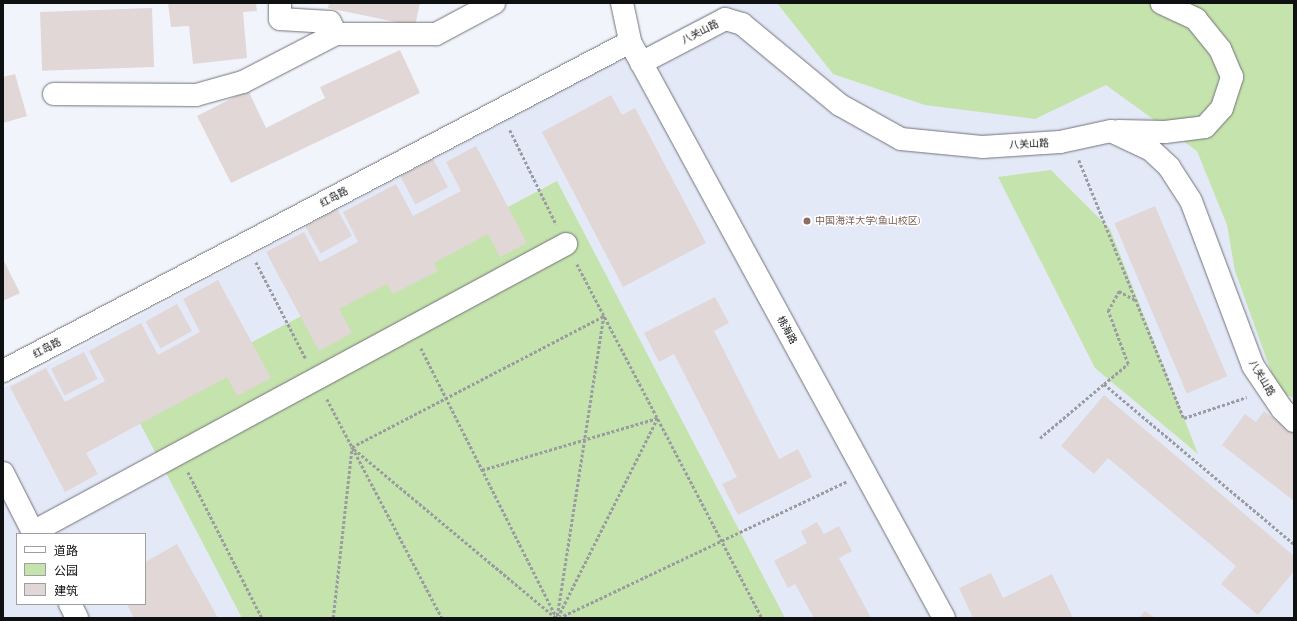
<!DOCTYPE html>
<html>
<head>
<meta charset="utf-8">
<style>
  body { margin:0 }
  #map { position:relative; width:1297px; height:621px; overflow:hidden; background:#f2f4fc; font-family:Raleway,"Noto Sans SC",sans-serif }
  div>[style] { position:absolute }
  [style*='--x'] { left:calc(var(--x)*1px); top:calc(var(--y)*1px); width:calc(var(--w)*1px); rotate:calc(var(--a)*1deg) }
  .built>* { inset:0; background:#e4e9f8 }
  .green>* { inset:0; background:#c5e3ac }
  .building>* { inset:0; background:#e0d7d6; transform-origin:0 0 }
  .path>* { height:2.5px; margin-top:-1.25px; transform-origin:0; background:repeating-linear-gradient(90deg,#9a9ca1 0 3px,transparent 0 5px) }
  .roads { filter:drop-shadow(0 0 1px #717379) drop-shadow(0 0 1px #717379) }
  .minor>* { height:22px; margin:-11px; padding:0 11px; transform-origin:11px; border-radius:11px; background:#fff }
  .dots>* { width:11px; height:11px; translate:-50% -50%; box-sizing:border-box; border:2px solid #fff; border-radius:50% }
  span { translate:-50% -50%; white-space:nowrap; text-align:center; line-height:1.15; -webkit-text-stroke:3px #fff; paint-order:stroke }
  .street-label { font-size:10px; color:#0f1012 }
  .education-label { font-size:10px; color:#785e54 }
  .left { translate:0 -50%; text-align:left }
  .frame { position:absolute; inset:0; border:4px solid #0f1012; pointer-events:none }
  .legend { position:absolute; left:16px; top:533px; width:130px; height:72px; box-sizing:border-box; background:#fff; border:1px solid #9f9fa0; margin:0; padding:5px 7px; list-style:none; font-size:12px; color:#0f1012 }
  .legend li { display:flex; align-items:center; gap:8px; height:20px }
  .legend b { width:20px; border:1px solid #9f9fa0 }
</style>
</head>
<body>
<div id="map">
  <div class="built">
    <i style="clip-path:polygon(evenodd,727px 3px,1294px 3px,1294px 618px,3px 618px,3px 388px,727px 3px,17px 534px,145px 534px,145px 604px,17px 604px,17px 534px)"></i>
  </div>
  <div class="green">
    <i style="clip-path:polygon(777px 3px,1294px 3px,1294px 398px,1278px 391px,1235px 271px,1227px 225px,1197px 151px,1106px 85px,1035px 119px,925px 105px,833px 74px)"></i>
    <i style="clip-path:polygon(1051px 170px,1110px 229px,1198px 454px,1095px 368px,998px 177px)"></i>
    <i style="clip-path:polygon(557px 181px,785px 618px,242px 618px,131px 406px)"></i>
  </div>
  <div class="building">
    <i style="clip-path:polygon(168px 3px,256px 3px,257px 11px,243px 12px,247px 58px,193px 64px,189px 26px,171px 27px)"></i>
    <i style="clip-path:polygon(329px 3px,420px 3px,415px 26px,328px 8px)"></i>
    <i style="left:152px;top:8px;width:59px;height:112px;rotate:88deg"></i>
    <i style="clip-path:polygon(400px 50px,420px 93px,231px 183px,197px 116px,248px 90px,266px 128px,325px 98px,320px 87px)"></i>
    <i style="clip-path:polygon(15px 74px,27px 116px,3px 123px,3px 77px)"></i>
    <i style="clip-path:polygon(611px 95px,622px 115px,635px 108px,706px 243px,623px 287px,542px 132px)"></i>
    <i style="clip-path:polygon(476px 146px,527px 243px,500px 257px,488px 234px,434px 263px,438px 271px,393px 294px,387px 284px,339px 309px,352px 333px,319px 351px,266px 252px,304px 232px,320px 262px,358px 242px,343px 212px,396px 184px,413px 216px,461px 191px,446px 162px)"></i>
    <i style="left:433px;top:159px;width:32px;height:37px;rotate:62deg"></i>
    <i style="left:1155px;top:206px;width:185px;height:44px;rotate:67deg"></i>
    <i style="left:337px;top:209px;width:31px;height:36px;rotate:61deg"></i>
    <i style="clip-path:polygon(3px 259px,20px 293px,3px 301px)"></i>
    <i style="clip-path:polygon(218px 280px,271px 378px,237px 396px,227px 377px,86px 453px,98px 474px,65px 492px,10px 387px,46px 368px,65px 402px,105px 381px,89px 351px,141px 323px,158px 355px,200px 332px,183px 299px)"></i>
    <i style="clip-path:polygon(715px 297px,729px 323px,714px 331px,779px 459px,798px 449px,812px 477px,738px 515px,722px 484px,737px 477px,674px 354px,659px 362px,644px 333px)"></i>
    <i style="left:177px;top:304px;width:31px;height:36px;rotate:61deg"></i>
    <i style="left:84px;top:352px;width:30px;height:37px;rotate:63deg"></i>
    <i style="clip-path:polygon(1104px 395px,1294px 556px,1294px 571px,1258px 615px,1221px 584px,1236px 566px,1108px 458px,1094px 474px,1061px 446px)"></i>
    <i style="clip-path:polygon(1264px 411px,1294px 434px,1294px 501px,1222px 445px,1245px 414px,1256px 422px)"></i>
    <i style="clip-path:polygon(817px 522px,824px 534px,839px 526px,852px 551px,839px 558px,871px 618px,814px 618px,795px 584px,788px 588px,774px 561px,807px 543px,801px 531px)"></i>
    <i style="clip-path:polygon(177px 544px,218px 618px,134px 618px,127px 604px,145px 604px,145px 562px)"></i>
    <i style="clip-path:polygon(991px 573px,1003px 598px,1052px 574px,1073px 618px,973px 618px,959px 588px)"></i>
    <i style="clip-path:polygon(1145px 611px,1155px 618px,1139px 618px)"></i>
  </div>
  <div class="path">
    <i style="--x:510;--y:130;--w:105;--a:63.9"></i>
    <i style="--x:1079;--y:160;--w:279;--a:67.9"></i>
    <i style="--x:1184;--y:418;--w:66;--a:-18.4"></i>
    <i style="--x:256;--y:262;--w:109;--a:62.7"></i>
    <i style="--x:577;--y:264;--w:399;--a:62.4"></i>
    <i style="--x:421;--y:348;--w:302;--a:63.3"></i>
    <i style="--x:1104;--y:384;--w:31;--a:-40"></i>
    <i style="--x:1128;--y:364;--w:57;--a:-110.7"></i>
    <i style="--x:1108;--y:311;--w:23;--a:-61"></i>
    <i style="--x:1119;--y:291;--w:18;--a:29"></i>
    <i style="--x:327;--y:399;--w:247;--a:62.3"></i>
    <i style="--x:1040;--y:438;--w:84;--a:-40.2"></i>
    <i style="--x:1104;--y:384;--w:248;--a:40.1"></i>
    <i style="--x:352;--y:447;--w:284;--a:-27.5"></i>
    <i style="--x:604;--y:316;--w:306;--a:98.8"></i>
    <i style="--x:354;--y:449;--w:263;--a:39.9"></i>
    <i style="--x:482;--y:470;--w:184;--a:-16.5"></i>
    <i style="--x:658;--y:418;--w:221;--a:116.6"></i>
    <i style="--x:188;--y:472;--w:164;--a:63.1"></i>
    <i style="--x:333;--y:618;--w:172;--a:-83.7"></i>
    <i style="--x:559;--y:618;--w:318;--a:-25.4"></i>
  </div>
  <div class="roads">
    <div class="minor">
      <i style="--x:280;--y:3;--w:16;--a:90"></i>
      <i style="--x:280;--y:19;--w:50;--a:3.4"></i>
      <i style="--x:330;--y:22;--w:13;--a:63"></i>
      <i style="--x:622;--y:3;--w:40;--a:78"></i>
      <i style="--x:630;--y:42;--w:13;--a:61"></i>
      <i style="--x:636;--y:53;--w:643;--a:61.4"></i>
      <i style="--x:641;--y:63;--w:95;--a:-27.6"></i>
      <i style="--x:725;--y:19;--w:18;--a:16"></i>
      <i style="--x:742;--y:24;--w:127;--a:39.6"></i>
      <i style="--x:840;--y:105;--w:70;--a:29.1"></i>
      <i style="--x:901;--y:139;--w:81;--a:5.6"></i>
      <i style="--x:982;--y:147;--w:78;--a:-3.7"></i>
      <i style="--x:1060;--y:142;--w:52;--a:-12.2"></i>
      <i style="--x:1111;--y:131;--w:44;--a:25.4"></i>
      <i style="--x:1151;--y:150;--w:25;--a:43"></i>
      <i style="--x:1169;--y:167;--w:40;--a:57.1"></i>
      <i style="--x:1191;--y:201;--w:176;--a:69.4"></i>
      <i style="--x:1253;--y:366;--w:52;--a:56"></i>
      <i style="--x:1282;--y:409;--w:17;--a:45"></i>
      <i style="--x:54;--y:94;--w:142;--a:0.4"></i>
      <i style="--x:196;--y:95;--w:49;--a:-15.5"></i>
      <i style="--x:243;--y:82;--w:105;--a:-27.3"></i>
      <i style="--x:336;--y:34;--w:100;--a:0"></i>
      <i style="--x:436;--y:34;--w:66;--a:-28.1"></i>
      <i style="--x:1118;--y:131;--w:47;--a:1.2"></i>
      <i style="--x:1165;--y:132;--w:40;--a:-7.1"></i>
      <i style="--x:1205;--y:127;--w:25;--a:-48"></i>
      <i style="--x:1222;--y:108;--w:33;--a:-72"></i>
      <i style="--x:1232;--y:77;--w:30;--a:-113"></i>
      <i style="--x:1220;--y:49;--w:38;--a:-129"></i>
      <i style="--x:1196;--y:19;--w:38;--a:-155"></i>
      <i style="--x:3;--y:371;--w:708;--a:-27.69"></i>
      <i style="--x:3;--y:473;--w:68;--a:63.1"></i>
      <i style="--x:33;--y:532;--w:606;--a:-28.38"></i>
      <i style="--x:70;--y:604;--w:16;--a:63"></i>
    </div>
  </div>
  <div class="dots">
    <i style="left:807px;top:221px;background:#8d6e63"></i>
  </div>
  <div class="street-label">
    <span style="left:700px;top:32px;rotate:-27deg">八关山路</span>
    <span style="left:1029px;top:144px;rotate:-3deg">八关山路</span>
    <span style="left:334px;top:197px;rotate:-28deg">红岛路</span>
    <span style="left:787px;top:330px;rotate:61deg">桃海路</span>
    <span style="left:47px;top:348px;rotate:-28deg">红岛路</span>
    <span style="left:1262px;top:378px;rotate:59deg">八关山路</span>
  </div>
  <div class="education-label">
    <span class="left" style="left:815px;top:221px">中国海洋大学(鱼山校区)</span>
  </div>
  <div class="frame"></div>
  <ul class="legend">
  <li><b style="height:5px;background:#fff"></b>道路</li>
  <li><b style="height:11px;background:#c5e3ac"></b>公园</li>
  <li><b style="height:11px;background:#e0d7d6"></b>建筑</li>
  </ul>
</div>
</body>
</html>
